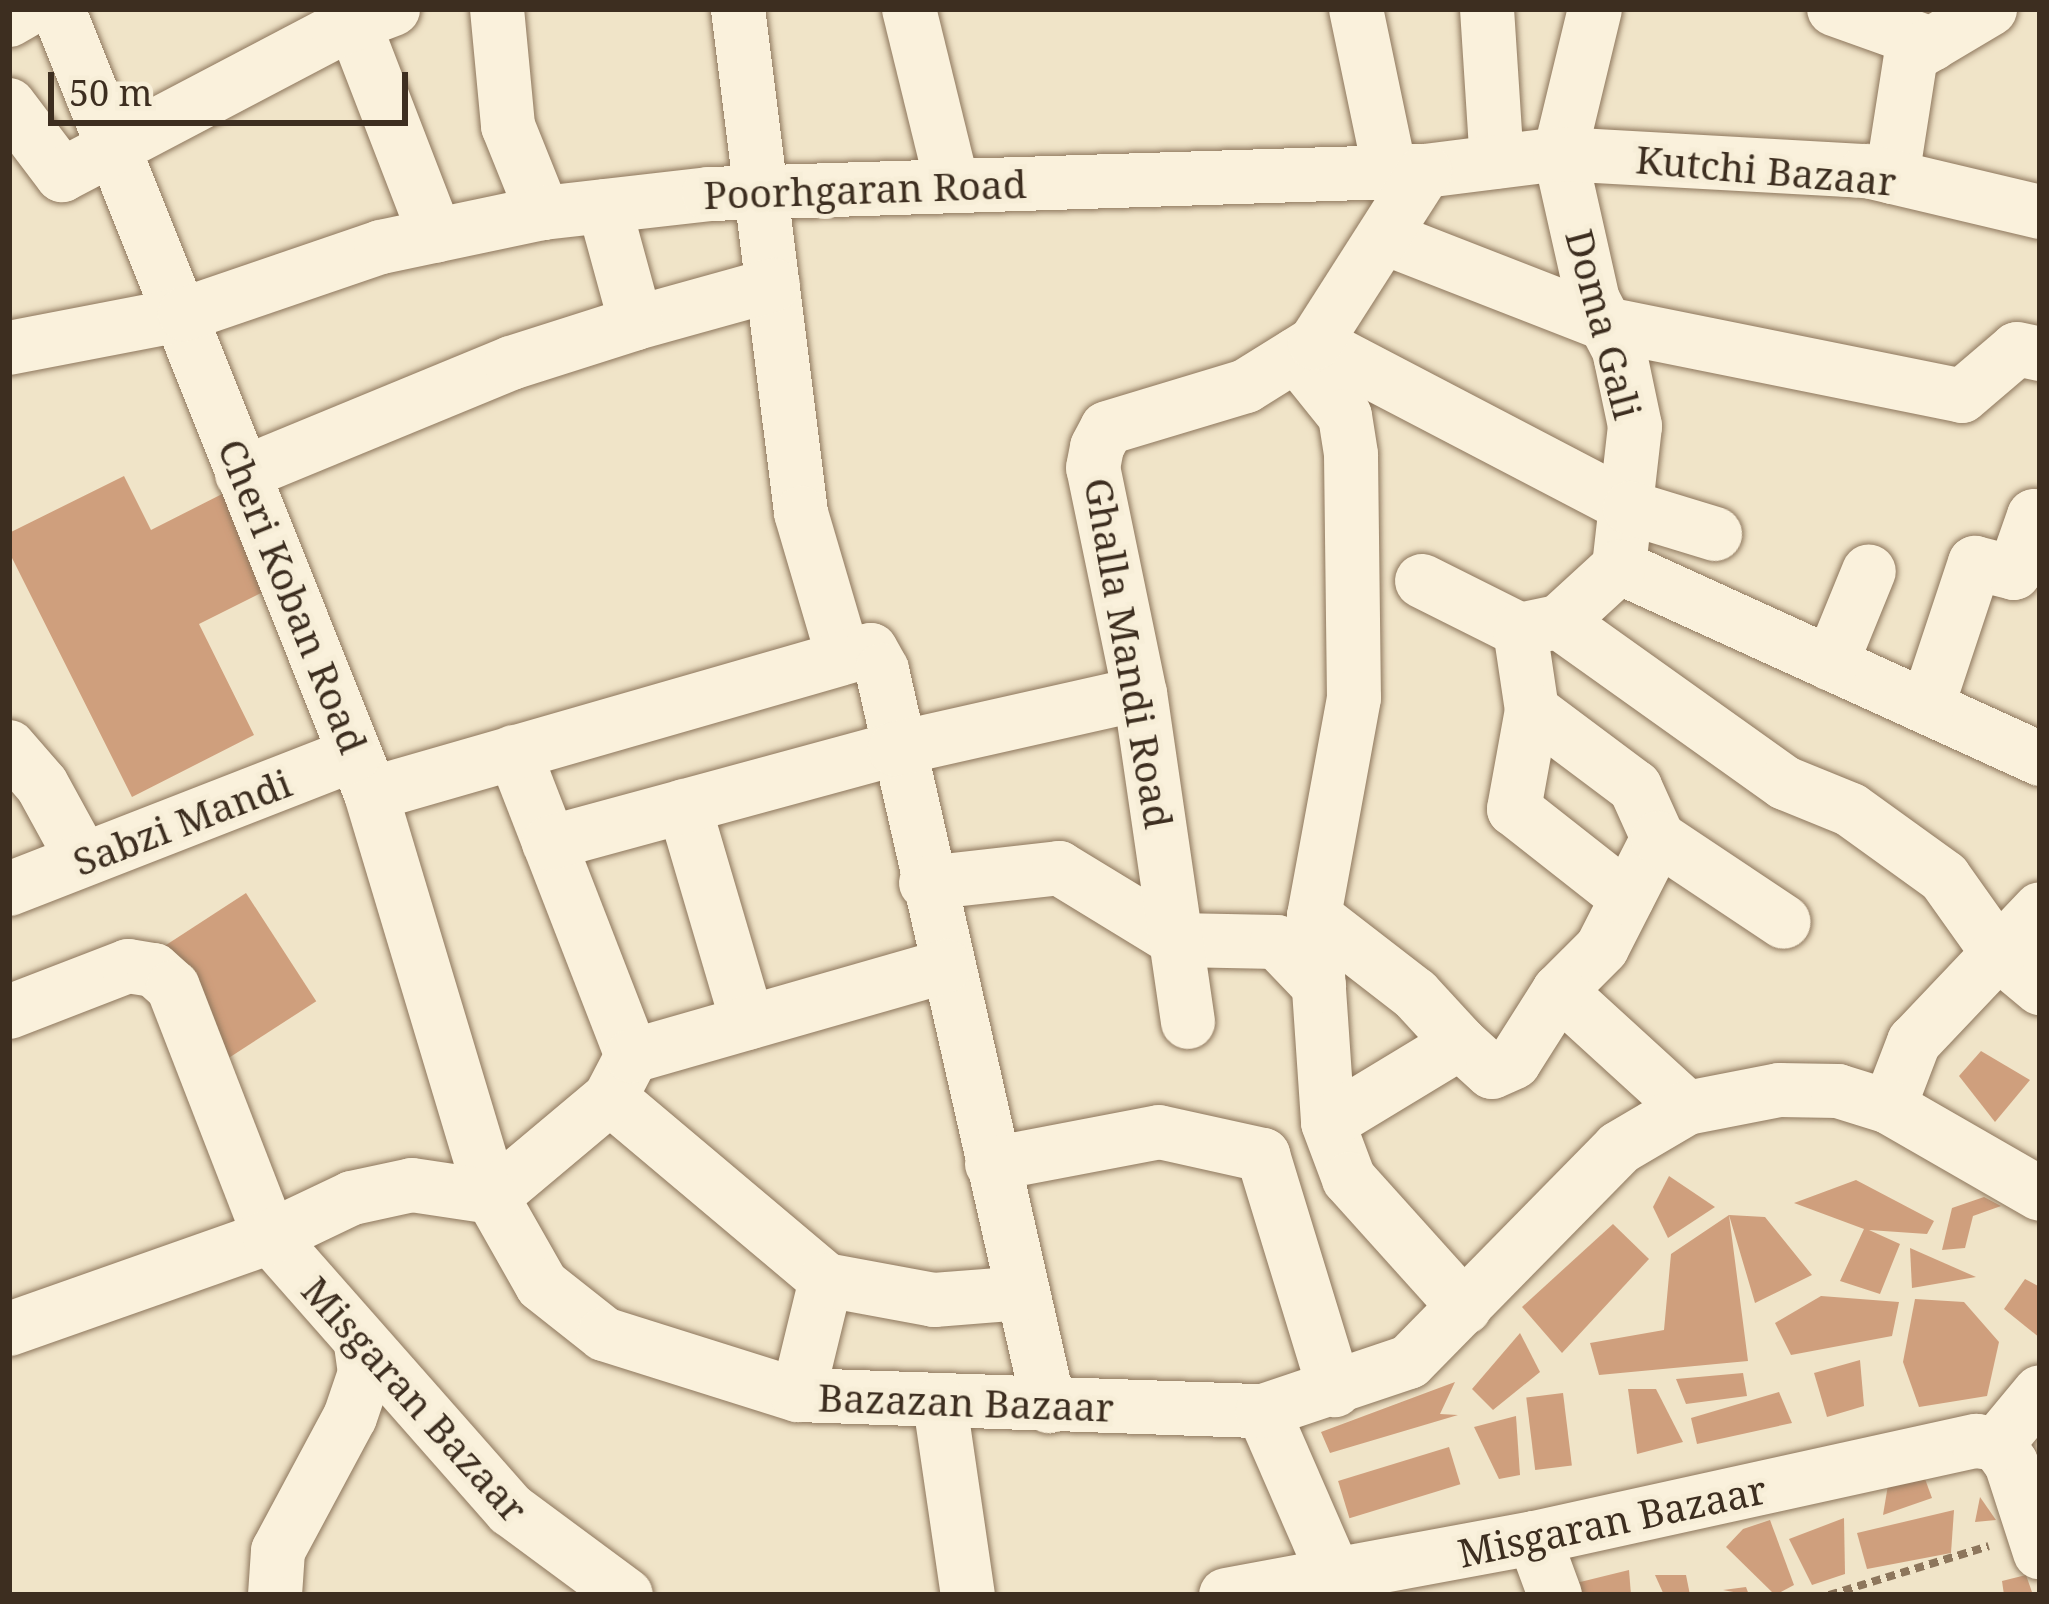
<!DOCTYPE html>
<html>
<head>
<meta charset="utf-8">
<style>
  body { margin:0 }
  #map { position:relative; width:2049px; height:1604px; overflow:hidden; background:#f0e4c8; font-family:"Noto Serif",serif }
  div>[style] { position:absolute }
  [style*='--x'] { left:calc(var(--x)*1px); top:calc(var(--y)*1px); width:calc(var(--w)*1px); rotate:calc(var(--a)*1deg) }
  .building>* { inset:0; background:#cf9f7d; transform-origin:0 0 }
  .path>* { height:8px; margin-top:-4px; transform-origin:0; background:repeating-linear-gradient(90deg,#8d765c 0 9px,transparent 0 15px) }
  .roads { filter:drop-shadow(0 0 3px #8d765c) drop-shadow(0 0 3px #8d765c) }
  .minor>* { height:54px; margin:-27px; padding:0 27px; transform-origin:27px; border-radius:27px; background:#faf1dc }
  span { translate:-50% -50%; white-space:nowrap; text-align:center; line-height:1.15; -webkit-text-stroke:10px #f7eed8; paint-order:stroke }
  .street-label { font-size:39px; color:#3d2e20 }
  .frame { position:absolute; inset:0; border:12px solid #3d2e20; pointer-events:none }
  .scale { position:absolute; left:48px; top:72px; width:360px; height:54px; box-sizing:border-box; border:6px solid #3d2e20; border-top:0; padding-left:15px; font-size:36px; line-height:42px; white-space:nowrap; color:#3d2e20; -webkit-text-stroke:9px #f7eed8; paint-order:stroke }
</style>
</head>
<body>
<div id="map">
  <div class="building">
    <i style="clip-path:polygon(124px 476px,151px 530px,230px 490px,277px 585px,199px 624px,254px 735px,132px 797px,9px 552px,9px 533px)"></i>
    <i style="left:246px;top:893px;width:129px;height:104px;rotate:57deg"></i>
    <i style="clip-path:polygon(1981px 1051px,2030px 1080px,1995px 1122px,1959px 1076px)"></i>
    <i style="clip-path:polygon(1669px 1176px,1715px 1207px,1668px 1238px,1653px 1207px)"></i>
    <i style="clip-path:polygon(1856px 1180px,1934px 1221px,1927px 1234px,1869px 1230px,1900px 1244px,1880px 1294px,1840px 1281px,1864px 1229px,1794px 1203px)"></i>
    <i style="clip-path:polygon(1984px 1197px,2001px 1206px,1973px 1216px,1965px 1248px,1942px 1250px,1952px 1208px)"></i>
    <i style="clip-path:polygon(1729px 1215px,1748px 1361px,1599px 1375px,1590px 1343px,1664px 1330px,1671px 1254px,1729px 1215px,1765px 1217px,1812px 1275px,1755px 1303px)"></i>
    <i style="clip-path:polygon(1613px 1224px,1649px 1259px,1562px 1353px,1522px 1307px)"></i>
    <i style="clip-path:polygon(1910px 1248px,1976px 1277px,1912px 1288px)"></i>
    <i style="clip-path:polygon(2025px 1279px,2040px 1287px,2040px 1338px,2004px 1309px)"></i>
    <i style="clip-path:polygon(1821px 1296px,1899px 1302px,1892px 1336px,1791px 1355px,1775px 1323px)"></i>
    <i style="clip-path:polygon(1915px 1299px,1964px 1302px,1999px 1342px,1987px 1396px,1919px 1407px,1903px 1362px)"></i>
    <i style="clip-path:polygon(1520px 1333px,1540px 1372px,1493px 1410px,1472px 1389px)"></i>
    <i style="clip-path:polygon(1860px 1360px,1864px 1406px,1827px 1417px,1814px 1373px)"></i>
    <i style="clip-path:polygon(1743px 1373px,1747px 1396px,1686px 1404px,1676px 1379px)"></i>
    <i style="clip-path:polygon(1455px 1382px,1440px 1414px,1458px 1415px,1330px 1453px,1321px 1432px)"></i>
    <i style="clip-path:polygon(1628px 1389px,1656px 1389px,1683px 1442px,1637px 1454px)"></i>
    <i style="clip-path:polygon(1779px 1392px,1792px 1423px,1697px 1444px,1691px 1418px)"></i>
    <i style="left:1563px;top:1393px;width:73px;height:37px;rotate:83deg"></i>
    <i style="clip-path:polygon(1516px 1416px,1520px 1475px,1499px 1479px,1474px 1427px)"></i>
    <i style="left:1449px;top:1447px;width:39px;height:116px;rotate:73deg"></i>
    <i style="clip-path:polygon(1921px 1468px,1932px 1498px,1883px 1515px,1889px 1479px)"></i>
    <i style="clip-path:polygon(1980px 1497px,1996px 1520px,1975px 1522px)"></i>
    <i style="clip-path:polygon(1954px 1510px,1951px 1553px,1867px 1569px,1857px 1533px)"></i>
    <i style="clip-path:polygon(1844px 1518px,1845px 1574px,1812px 1585px,1789px 1539px)"></i>
    <i style="clip-path:polygon(1770px 1520px,1794px 1585px,1775px 1595px,1726px 1547px,1743px 1529px)"></i>
    <i style="clip-path:polygon(1629px 1570px,1631px 1595px,1576px 1595px,1572px 1584px)"></i>
    <i style="clip-path:polygon(1655px 1575px,1686px 1575px,1690px 1595px,1664px 1595px)"></i>
    <i style="clip-path:polygon(2026px 1575px,2033px 1595px,2004px 1595px,2002px 1581px)"></i>
    <i style="clip-path:polygon(1746px 1587px,1749px 1595px,1723px 1590px)"></i>
  </div>
  <div class="path">
    <i style="--x:1829;--y:1595;--w:167;--a:-17"></i>
  </div>
  <div class="roads">
    <div class="minor">
      <i style="--x:58;--y:9;--w:845;--a:68.26"></i>
      <i style="--x:371;--y:794;--w:421;--a:73.3"></i>
      <i style="--x:492;--y:1197;--w:101;--a:60.4"></i>
      <i style="--x:542;--y:1285;--w:79;--a:38.3"></i>
      <i style="--x:604;--y:1334;--w:203;--a:17.5"></i>
      <i style="--x:798;--y:1395;--w:465;--a:2"></i>
      <i style="--x:1263;--y:1411;--w:183;--a:66.5"></i>
      <i style="--x:497;--y:9;--w:118;--a:84.6"></i>
      <i style="--x:508;--y:126;--w:94;--a:68.1"></i>
      <i style="--x:738;--y:9;--w:508;--a:82.87"></i>
      <i style="--x:801;--y:513;--w:145;--a:73.6"></i>
      <i style="--x:909;--y:9;--w:180;--a:76.2"></i>
      <i style="--x:1356;--y:9;--w:161;--a:78.2"></i>
      <i style="--x:1487;--y:9;--w:153;--a:86.3"></i>
      <i style="--x:1595;--y:9;--w:149;--a:103.6"></i>
      <i style="--x:1560;--y:154;--w:150;--a:77.3"></i>
      <i style="--x:1593;--y:300;--w:56;--a:62.5"></i>
      <i style="--x:1619;--y:350;--w:78;--a:78.1"></i>
      <i style="--x:1635;--y:426;--w:142;--a:96.5"></i>
      <i style="--x:1834;--y:9;--w:104;--a:19.7"></i>
      <i style="--x:9;--y:20;--w:22;--a:-30"></i>
      <i style="--x:354;--y:24;--w:227;--a:68.9"></i>
      <i style="--x:9;--y:105;--w:88;--a:52.9"></i>
      <i style="--x:62;--y:175;--w:312;--a:-27.7"></i>
      <i style="--x:338;--y:30;--w:59;--a:-20.9"></i>
      <i style="--x:1892;--y:177;--w:122;--a:-81.1"></i>
      <i style="--x:1911;--y:56;--w:92;--a:-30.7"></i>
      <i style="--x:1385;--y:238;--w:237;--a:21.3"></i>
      <i style="--x:1606;--y:324;--w:363;--a:11.4"></i>
      <i style="--x:1962;--y:396;--w:72;--a:-40.5"></i>
      <i style="--x:2017;--y:349;--w:24;--a:12"></i>
      <i style="--x:636;--y:323;--w:142;--a:-15.5"></i>
      <i style="--x:1315;--y:343;--w:356;--a:27.6"></i>
      <i style="--x:1630;--y:508;--w:89;--a:17"></i>
      <i style="--x:9;--y:348;--w:179;--a:-10.9"></i>
      <i style="--x:185;--y:314;--w:207;--a:-18.9"></i>
      <i style="--x:381;--y:247;--w:166;--a:-11.9"></i>
      <i style="--x:543;--y:213;--w:167;--a:-6.5"></i>
      <i style="--x:709;--y:194;--w:716;--a:-1.84"></i>
      <i style="--x:1425;--y:171;--w:136;--a:-7.2"></i>
      <i style="--x:1560;--y:154;--w:307;--a:3.2"></i>
      <i style="--x:1867;--y:171;--w:178;--a:13.3"></i>
      <i style="--x:1296;--y:355;--w:78;--a:51.2"></i>
      <i style="--x:1345;--y:416;--w:39;--a:81"></i>
      <i style="--x:1351;--y:455;--w:243;--a:89.3"></i>
      <i style="--x:1354;--y:698;--w:222;--a:100.4"></i>
      <i style="--x:1314;--y:916;--w:207;--a:86.1"></i>
      <i style="--x:1328;--y:1123;--w:60;--a:69.4"></i>
      <i style="--x:1349;--y:1179;--w:173;--a:48"></i>
      <i style="--x:242;--y:474;--w:291;--a:-22.4"></i>
      <i style="--x:511;--y:363;--w:131;--a:-17.7"></i>
      <i style="--x:636;--y:323;--w:121;--a:-105.3"></i>
      <i style="--x:1619;--y:567;--w:463;--a:24.5"></i>
      <i style="--x:1422;--y:581;--w:110;--a:26.6"></i>
      <i style="--x:1520;--y:630;--w:40;--a:-12"></i>
      <i style="--x:1559;--y:622;--w:81;--a:-42.5"></i>
      <i style="--x:1559;--y:622;--w:277;--a:35.5"></i>
      <i style="--x:1785;--y:783;--w:71;--a:22.2"></i>
      <i style="--x:1851;--y:810;--w:115;--a:35.8"></i>
      <i style="--x:1944;--y:877;--w:93;--a:54.6"></i>
      <i style="--x:1998;--y:953;--w:55;--a:39.8"></i>
      <i style="--x:1520;--y:630;--w:81;--a:81.5"></i>
      <i style="--x:1532;--y:710;--w:129;--a:36.8"></i>
      <i style="--x:1635;--y:787;--w:56;--a:65.7"></i>
      <i style="--x:1658;--y:838;--w:123;--a:117"></i>
      <i style="--x:1602;--y:948;--w:61;--a:135"></i>
      <i style="--x:1559;--y:991;--w:173;--a:42.4"></i>
      <i style="--x:1831;--y:664;--w:100;--a:-67.8"></i>
      <i style="--x:1927;--y:707;--w:152;--a:-71.6"></i>
      <i style="--x:1975;--y:563;--w:40;--a:14.4"></i>
      <i style="--x:2014;--y:573;--w:60;--a:-70.7"></i>
      <i style="--x:2034;--y:516;--w:6;--a:18"></i>
      <i style="--x:1532;--y:710;--w:101;--a:100.3"></i>
      <i style="--x:1514;--y:809;--w:144;--a:38.2"></i>
      <i style="--x:9;--y:747;--w:50;--a:49"></i>
      <i style="--x:42;--y:785;--w:85;--a:61.3"></i>
      <i style="--x:514;--y:752;--w:326;--a:68.8"></i>
      <i style="--x:371;--y:794;--w:520;--a:-16.07"></i>
      <i style="--x:871;--y:650;--w:23;--a:61"></i>
      <i style="--x:882;--y:670;--w:755;--a:77.22"></i>
      <i style="--x:684;--y:806;--w:226;--a:73.6"></i>
      <i style="--x:1658;--y:838;--w:151;--a:33.7"></i>
      <i style="--x:549;--y:843;--w:359;--a:-15.2"></i>
      <i style="--x:895;--y:749;--w:251;--a:-12.7"></i>
      <i style="--x:926;--y:883;--w:134;--a:-6.4"></i>
      <i style="--x:1059;--y:868;--w:138;--a:31.4"></i>
      <i style="--x:1177;--y:940;--w:100;--a:1.1"></i>
      <i style="--x:1277;--y:942;--w:61;--a:46.3"></i>
      <i style="--x:9;--y:889;--w:371;--a:-21.3"></i>
      <i style="--x:1314;--y:916;--w:128;--a:37.7"></i>
      <i style="--x:1415;--y:994;--w:67;--a:47.4"></i>
      <i style="--x:1460;--y:1043;--w:154;--a:148.8"></i>
      <i style="--x:9;--y:1012;--w:128;--a:-21.1"></i>
      <i style="--x:128;--y:966;--w:26;--a:9"></i>
      <i style="--x:154;--y:970;--w:25;--a:42"></i>
      <i style="--x:173;--y:987;--w:268;--a:68.8"></i>
      <i style="--x:270;--y:1237;--w:364;--a:48.6"></i>
      <i style="--x:511;--y:1510;--w:143;--a:36.5"></i>
      <i style="--x:1188;--y:1022;--w:331;--a:-98.3"></i>
      <i style="--x:1140;--y:694;--w:231;--a:-101.7"></i>
      <i style="--x:1093;--y:468;--w:21;--a:-79"></i>
      <i style="--x:1097;--y:447;--w:21;--a:-62"></i>
      <i style="--x:1107;--y:428;--w:145;--a:-16.8"></i>
      <i style="--x:1246;--y:386;--w:81;--a:-31.9"></i>
      <i style="--x:1315;--y:343;--w:204;--a:-57.4"></i>
      <i style="--x:1460;--y:1043;--w:43;--a:42.2"></i>
      <i style="--x:1492;--y:1072;--w:24;--a:-24"></i>
      <i style="--x:1514;--y:1062;--w:84;--a:-57.6"></i>
      <i style="--x:610;--y:1098;--w:282;--a:40.1"></i>
      <i style="--x:826;--y:1280;--w:118;--a:103.7"></i>
      <i style="--x:1889;--y:1107;--w:70;--a:-69"></i>
      <i style="--x:1914;--y:1042;--w:183;--a:-46.5"></i>
      <i style="--x:992;--y:1164;--w:170;--a:-10.8"></i>
      <i style="--x:1159;--y:1132;--w:107;--a:12.5"></i>
      <i style="--x:1263;--y:1155;--w:246;--a:73"></i>
      <i style="--x:492;--y:1197;--w:154;--a:-40"></i>
      <i style="--x:610;--y:1098;--w:47;--a:-62.4"></i>
      <i style="--x:632;--y:1056;--w:326;--a:-16"></i>
      <i style="--x:826;--y:1280;--w:110;--a:10.5"></i>
      <i style="--x:934;--y:1300;--w:88;--a:-4.5"></i>
      <i style="--x:9;--y:1329;--w:277;--a:-19.4"></i>
      <i style="--x:270;--y:1237;--w:91;--a:-25.4"></i>
      <i style="--x:352;--y:1198;--w:61;--a:-12.2"></i>
      <i style="--x:412;--y:1185;--w:81;--a:8.5"></i>
      <i style="--x:940;--y:1404;--w:193;--a:81.7"></i>
      <i style="--x:1263;--y:1411;--w:154;--a:-18.6"></i>
      <i style="--x:1409;--y:1362;--w:300;--a:-45.5"></i>
      <i style="--x:1619;--y:1148;--w:79;--a:-30.5"></i>
      <i style="--x:1687;--y:1108;--w:94;--a:-11.1"></i>
      <i style="--x:1779;--y:1090;--w:59;--a:1"></i>
      <i style="--x:1838;--y:1091;--w:53;--a:17.4"></i>
      <i style="--x:1889;--y:1107;--w:174;--a:29.9"></i>
      <i style="--x:1997;--y:1444;--w:24;--a:54"></i>
      <i style="--x:2011;--y:1463;--w:94;--a:72"></i>
      <i style="--x:1997;--y:1444;--w:67;--a:-50.4"></i>
      <i style="--x:1534;--y:1538;--w:61;--a:69.8"></i>
      <i style="--x:275;--y:1595;--w:44;--a:-86.1"></i>
      <i style="--x:278;--y:1551;--w:152;--a:-61.8"></i>
      <i style="--x:350;--y:1417;--w:46;--a:-71.2"></i>
      <i style="--x:365;--y:1373;--w:28;--a:-98"></i>
      <i style="--x:1226;--y:1595;--w:313;--a:-10.5"></i>
      <i style="--x:1534;--y:1538;--w:453;--a:-12.4"></i>
      <i style="--x:1977;--y:1441;--w:20;--a:9"></i>
    </div>
  </div>
  <div class="street-label">
    <span style="left:1766px;top:170px;rotate:5deg">Kutchi Bazaar</span>
    <span style="left:865px;top:189px;rotate:-2deg">Poorhgaran Road</span>
    <span style="left:1604px;top:324px;rotate:75deg">Doma Gali</span>
    <span style="left:293px;top:596px;rotate:68deg">Cheri Koban Road</span>
    <span style="left:1129px;top:653px;rotate:80deg">Ghalla Mandi Road</span>
    <span style="left:182px;top:822px;rotate:-21deg">Sabzi Mandi</span>
    <span style="left:415px;top:1399px;rotate:48deg">Misgaran Bazaar</span>
    <span style="left:966px;top:1402px;rotate:2deg">Bazazan Bazaar</span>
    <span style="left:1612px;top:1521px;rotate:-12deg">Misgaran Bazaar</span>
  </div>
  <div class="frame"></div>
  <div class="scale">50 m</div>
</div>
</body>
</html>
